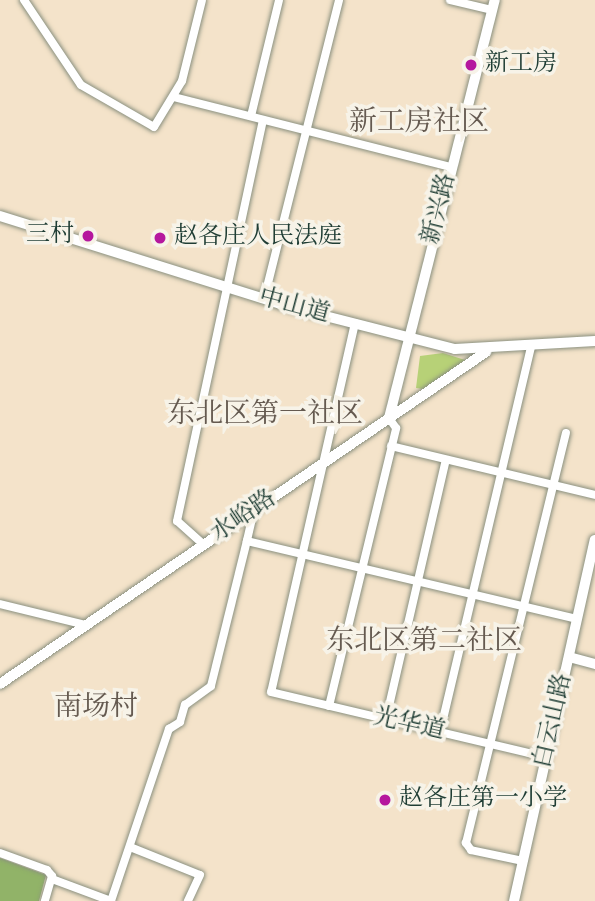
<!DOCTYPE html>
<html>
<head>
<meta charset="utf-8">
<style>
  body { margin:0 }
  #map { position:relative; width:595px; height:901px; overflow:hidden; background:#f4e3ca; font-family:Vollkorn,"Noto Serif SC",serif }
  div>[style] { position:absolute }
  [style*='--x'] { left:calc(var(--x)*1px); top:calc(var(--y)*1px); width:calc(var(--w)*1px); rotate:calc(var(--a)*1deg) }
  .green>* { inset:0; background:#b7d177 }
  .forest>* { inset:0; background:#91b368 }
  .roads { filter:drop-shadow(0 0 2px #8a907f) drop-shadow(0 0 2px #8a907f) }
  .street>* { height:8px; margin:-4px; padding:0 4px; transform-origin:4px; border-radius:4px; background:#fff }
  .secondary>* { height:10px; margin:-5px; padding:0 5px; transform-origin:5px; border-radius:5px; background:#fff }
  .dots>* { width:19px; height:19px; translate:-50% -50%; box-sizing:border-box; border:4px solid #f7f3e8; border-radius:50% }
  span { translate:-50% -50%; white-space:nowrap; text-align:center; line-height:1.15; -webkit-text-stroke:7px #f7f3e8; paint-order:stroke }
  .poi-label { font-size:24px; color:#1f3d34 }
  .left { translate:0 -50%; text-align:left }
  .right { translate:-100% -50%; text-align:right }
  .street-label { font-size:24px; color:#1f3d34 }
  .quarter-label { font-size:28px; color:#655a50 }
</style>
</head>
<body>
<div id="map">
  <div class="green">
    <i style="clip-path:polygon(443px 353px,465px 360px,423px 389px,416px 388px,420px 356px)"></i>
  </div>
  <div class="forest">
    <i style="clip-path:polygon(0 858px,46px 875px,39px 901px,0 901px)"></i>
  </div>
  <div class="roads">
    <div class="street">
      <i style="--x:24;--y:0;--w:102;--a:56.2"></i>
      <i style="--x:81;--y:85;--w:84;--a:29.9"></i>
      <i style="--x:154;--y:127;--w:54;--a:-58.7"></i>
      <i style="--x:182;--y:81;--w:83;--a:-76.1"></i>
      <i style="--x:450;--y:0;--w:43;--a:13.4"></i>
      <i style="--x:174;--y:97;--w:286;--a:14.2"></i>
      <i style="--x:251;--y:116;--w:119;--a:-76.4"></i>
      <i style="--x:264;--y:299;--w:308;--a:-75.9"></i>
      <i style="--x:355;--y:323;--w:378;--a:102.8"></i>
      <i style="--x:271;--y:692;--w:283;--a:13.3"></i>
      <i style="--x:391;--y:446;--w:210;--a:13.5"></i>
      <i style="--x:254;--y:510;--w:32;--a:103"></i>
      <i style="--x:247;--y:541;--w:339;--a:13.3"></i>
      <i style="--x:204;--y:545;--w:36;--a:-138"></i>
      <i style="--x:177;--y:521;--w:410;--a:-77.9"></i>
      <i style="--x:0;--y:604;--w:89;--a:13.7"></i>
      <i style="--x:329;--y:706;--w:286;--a:-76.4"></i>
      <i style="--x:396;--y:428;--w:12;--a:-125"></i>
      <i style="--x:386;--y:719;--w:266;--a:-77"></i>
      <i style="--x:440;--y:732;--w:396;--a:-76.7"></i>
      <i style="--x:130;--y:847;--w:75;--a:21.8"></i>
      <i style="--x:200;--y:875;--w:29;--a:115"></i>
      <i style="--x:0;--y:853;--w:50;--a:19.9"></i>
      <i style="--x:47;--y:870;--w:8;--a:50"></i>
      <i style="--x:52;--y:876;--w:26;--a:106"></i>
      <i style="--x:523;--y:861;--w:53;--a:-168.1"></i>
      <i style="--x:471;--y:850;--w:9;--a:-126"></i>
      <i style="--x:466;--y:843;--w:422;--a:-76.3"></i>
      <i style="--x:52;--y:879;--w:63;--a:20.4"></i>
      <i style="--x:111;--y:901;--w:182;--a:-71.4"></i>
      <i style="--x:169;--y:729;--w:13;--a:-32"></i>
      <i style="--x:180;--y:722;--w:18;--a:-74"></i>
      <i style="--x:185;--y:705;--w:32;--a:-36"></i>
      <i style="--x:211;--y:686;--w:149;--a:-76.1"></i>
    </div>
    <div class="secondary">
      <i style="--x:0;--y:216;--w:304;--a:17.4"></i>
      <i style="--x:290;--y:307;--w:170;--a:14.3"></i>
      <i style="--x:455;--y:349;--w:140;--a:-3.3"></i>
      <i style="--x:389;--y:418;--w:431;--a:-75.8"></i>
      <i style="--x:569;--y:657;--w:27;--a:15"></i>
      <i style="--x:0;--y:684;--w:589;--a:-34.34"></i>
      <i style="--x:514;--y:901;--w:370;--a:-77.4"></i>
    </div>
  </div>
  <div class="dots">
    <i style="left:471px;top:65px;background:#b5179e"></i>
    <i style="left:88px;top:236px;background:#b5179e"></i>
    <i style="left:160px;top:238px;background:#b5179e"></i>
    <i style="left:385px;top:800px;background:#b5179e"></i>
  </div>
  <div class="poi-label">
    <span class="left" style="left:485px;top:65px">新工房</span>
    <span class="right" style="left:74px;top:236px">三村</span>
    <span class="left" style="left:174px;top:238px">赵各庄人民法庭</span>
    <span class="left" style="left:399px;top:800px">赵各庄第一小学</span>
  </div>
  <div class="street-label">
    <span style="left:440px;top:209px;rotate:-76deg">新兴路</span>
    <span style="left:294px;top:307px;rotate:15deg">中山道</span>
    <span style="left:244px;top:517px;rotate:-34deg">水峪路</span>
    <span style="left:554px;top:721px;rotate:-77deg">白云山路</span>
    <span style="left:409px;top:725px;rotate:13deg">光华道</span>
  </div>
  <div class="quarter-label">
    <span style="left:419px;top:123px">新工房社区</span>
    <span style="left:265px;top:415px">东北区第一社区</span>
    <span style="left:424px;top:642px">东北区第二社区</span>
    <span style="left:96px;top:708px">南场村</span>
  </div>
</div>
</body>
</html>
